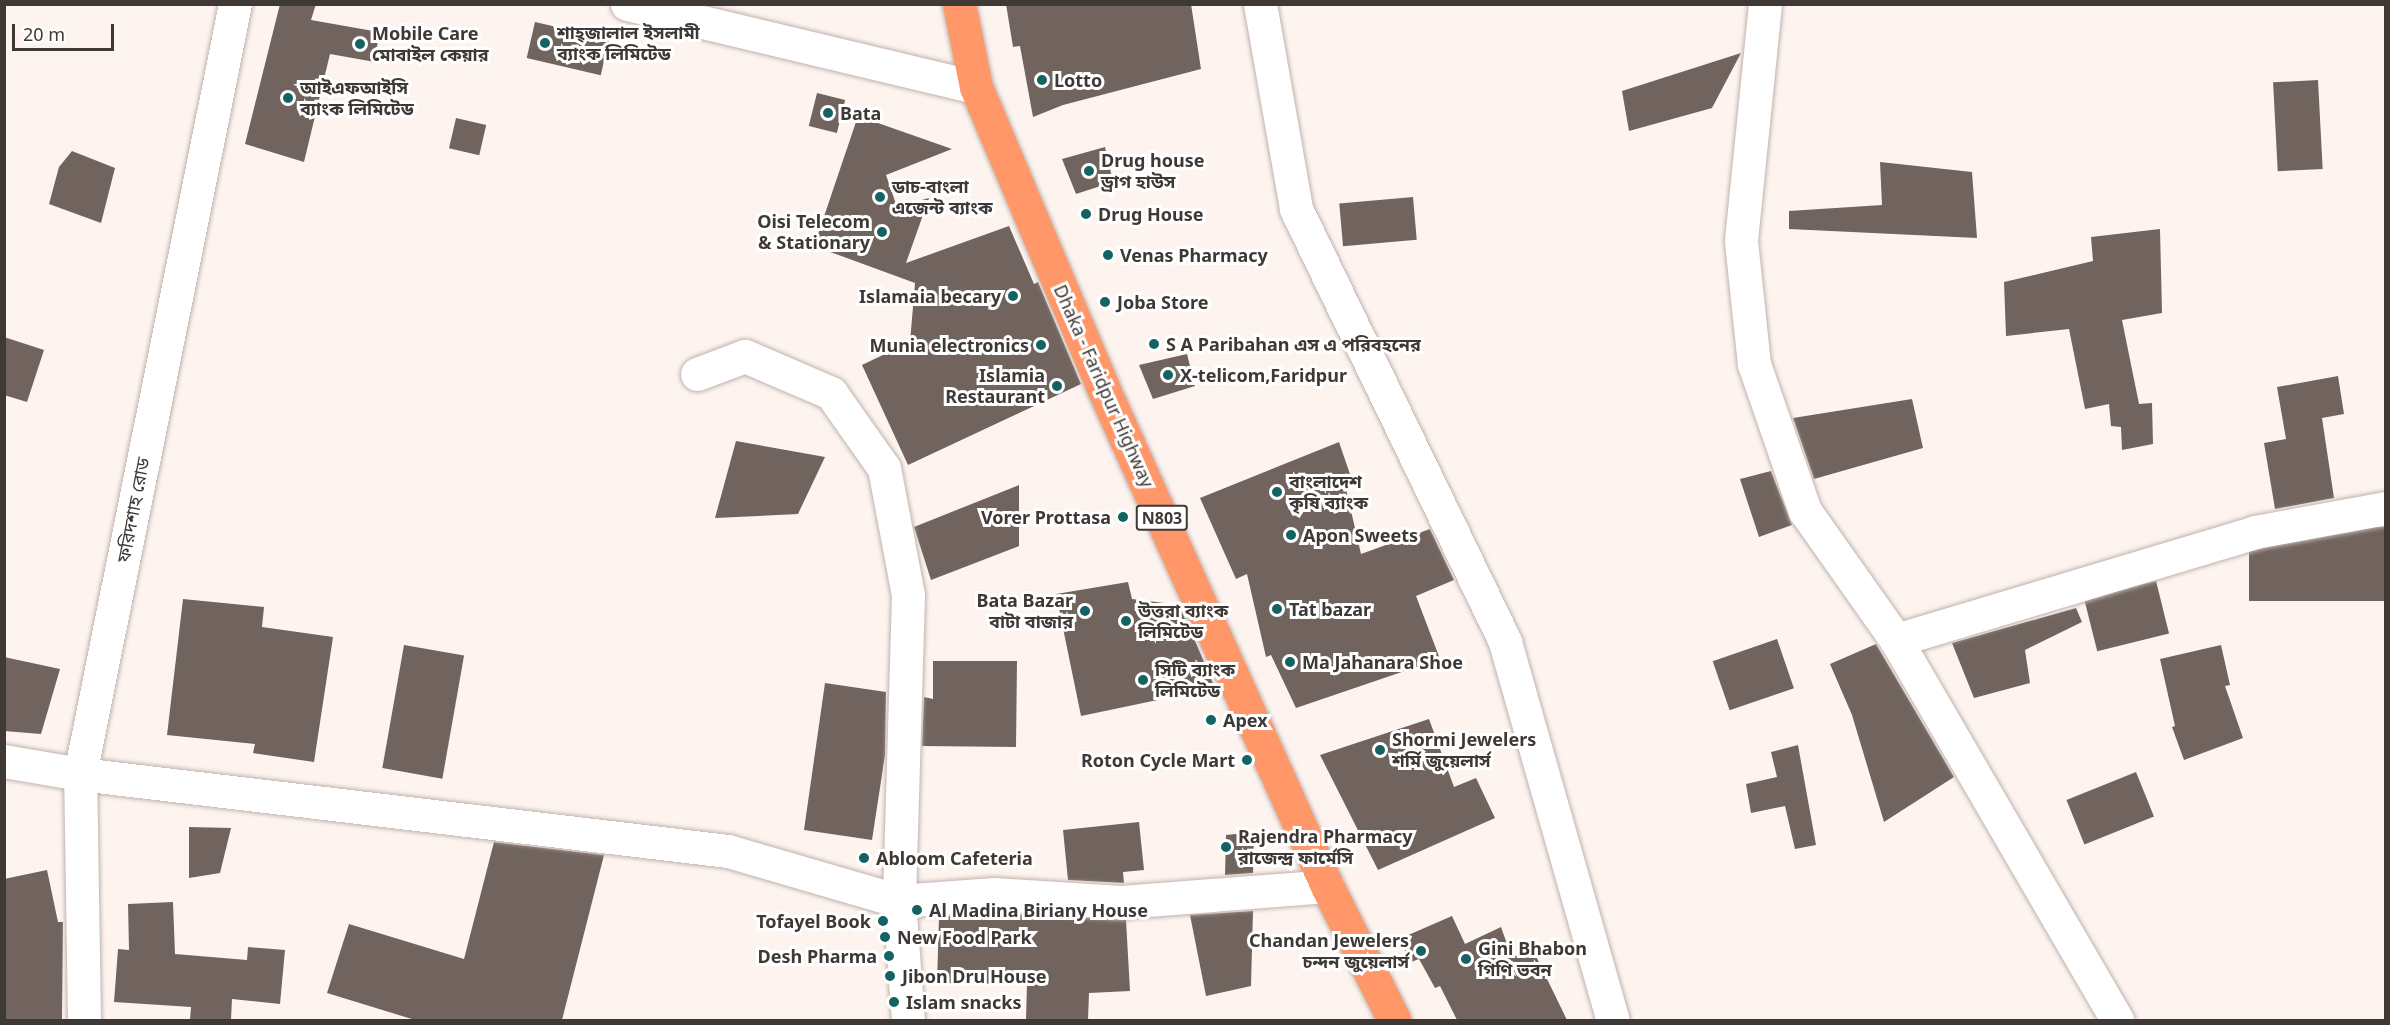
<!DOCTYPE html>
<html>
<head>
<meta charset="utf-8">
<style>
  body { margin:0 }
  #map { position:relative; width:2390px; height:1025px; overflow:hidden; background:#fdf4f0; font-family:"Noto Sans","Noto Sans Bengali",sans-serif }
  div>[style] { position:absolute }
  [style*='--x'] { left:calc(var(--x)*1px); top:calc(var(--y)*1px); width:calc(var(--w)*1px); rotate:calc(var(--a)*1deg) }
  .building>* { inset:0; background:#71645e; transform-origin:0 0 }
  .roads { filter:drop-shadow(0 0 2px #c1b2ac) drop-shadow(0 0 2px #c1b2ac) }
  .minor>* { height:33px; margin:-16.5px; padding:0 16.5px; transform-origin:16.5px; border-radius:16.5px; background:#fff }
  .highway>* { height:33px; margin:-16.5px; padding:0 16.5px; transform-origin:16.5px; border-radius:16.5px; background:#ff9768 }
  .dots>* { width:16px; height:16px; translate:-50% -50%; box-sizing:border-box; border:3px solid #fff; border-radius:50% }
  span { translate:-50% -50%; white-space:nowrap; text-align:center; line-height:1.15; -webkit-text-stroke:6px #fff; paint-order:stroke }
  .shield-label span { padding:2px 4px; background:#fff; border:2px solid; border-radius:4px; -webkit-text-stroke-width:0 }
  .shield-label { font-size:16px; color:#3f3936; font-weight:700 }
  .poi-label { font-size:18px; color:#3f3936; font-weight:700 }
  .left { translate:0 -50%; text-align:left }
  .right { translate:-100% -50%; text-align:right }
  .street-label { font-size:18px; color:#3f3936 }
  .frame { position:absolute; inset:0; border:6px solid #3f3936; pointer-events:none }
  .scale { position:absolute; left:12px; top:24px; width:102px; height:27px; box-sizing:border-box; border:3px solid #3f3936; border-top:0; padding-left:8px; font-size:18px; line-height:21px; white-space:nowrap; color:#3f3936; -webkit-text-stroke:4px #fff; paint-order:stroke }
</style>
</head>
<body>
<div id="map">
  <div class="building">
    <i style="clip-path:polygon(280px 4px,316px 4px,311px 20px,379px 32px,375px 62px,330px 54px,304px 162px,245px 144px)"></i>
    <i style="clip-path:polygon(1006px 4px,1191px 4px,1201px 69px,1063px 105px,1033px 117px,1020px 46px,1013px 47px)"></i>
    <i style="left:535px;top:22px;width:76px;height:37px;rotate:13deg"></i>
    <i style="clip-path:polygon(1741px 53px,1712px 108px,1629px 131px,1622px 91px)"></i>
    <i style="left:2318px;top:80px;width:89px;height:45px;rotate:87deg"></i>
    <i style="left:817px;top:93px;width:29px;height:34px;rotate:14deg"></i>
    <i style="clip-path:polygon(858px 116px,952px 149px,886px 175px,897px 207px,929px 198px,906px 263px,1009px 226px,1034px 284px,1038px 282px,1081px 384px,908px 465px,862px 365px,910px 342px,915px 283px,814px 246px)"></i>
    <i style="left:456px;top:118px;width:31px;height:31px;rotate:13deg"></i>
    <i style="clip-path:polygon(1105px 147px,1113px 182px,1076px 194px,1062px 159px)"></i>
    <i style="clip-path:polygon(72px 151px,115px 168px,101px 223px,49px 204px,59px 167px)"></i>
    <i style="clip-path:polygon(1880px 162px,1972px 172px,1977px 238px,1789px 229px,1789px 211px,1882px 205px)"></i>
    <i style="left:1413px;top:197px;width:43px;height:74px;rotate:85deg"></i>
    <i style="clip-path:polygon(2160px 229px,2162px 313px,2122px 320px,2139px 404px,2152px 403px,2153px 444px,2122px 450px,2121px 427px,2111px 426px,2109px 404px,2085px 409px,2069px 329px,2006px 336px,2004px 282px,2093px 261px,2091px 237px)"></i>
    <i style="clip-path:polygon(4px 337px,44px 350px,27px 402px,4px 395px)"></i>
    <i style="clip-path:polygon(1187px 354px,1195px 386px,1153px 399px,1139px 365px)"></i>
    <i style="clip-path:polygon(2338px 376px,2344px 414px,2322px 418px,2334px 498px,2275px 509px,2264px 443px,2286px 439px,2277px 387px)"></i>
    <i style="clip-path:polygon(1912px 399px,1923px 448px,1814px 479px,1793px 418px)"></i>
    <i style="clip-path:polygon(736px 441px,825px 457px,798px 514px,715px 518px)"></i>
    <i style="clip-path:polygon(1339px 442px,1354px 486px,1346px 489px,1361px 554px,1430px 529px,1454px 580px,1416px 596px,1440px 659px,1296px 708px,1271px 655px,1266px 657px,1247px 574px,1236px 579px,1200px 498px)"></i>
    <i style="clip-path:polygon(1771px 471px,1792px 525px,1759px 537px,1740px 479px)"></i>
    <i style="clip-path:polygon(1019px 485px,1019px 546px,931px 580px,914px 527px)"></i>
    <i style="left:2385px;top:527px;width:74px;height:136px;rotate:90deg"></i>
    <i style="left:2156px;top:581px;width:54px;height:74px;rotate:76deg"></i>
    <i style="clip-path:polygon(1128px 582px,1132px 599px,1180px 605px,1215px 688px,1081px 716px,1056px 594px)"></i>
    <i style="clip-path:polygon(183px 599px,264px 607px,262px 627px,333px 637px,314px 762px,253px 753px,255px 744px,167px 735px)"></i>
    <i style="clip-path:polygon(2076px 608px,2082px 622px,2025px 650px,2030px 683px,1974px 698px,1952px 643px)"></i>
    <i style="left:1777px;top:639px;width:52px;height:68px;rotate:71deg"></i>
    <i style="clip-path:polygon(1876px 644px,1954px 777px,1884px 822px,1852px 715px,1830px 664px)"></i>
    <i style="left:404px;top:645px;width:61px;height:125px;rotate:10deg"></i>
    <i style="clip-path:polygon(2221px 645px,2230px 685px,2225px 686px,2243px 738px,2184px 760px,2172px 727px,2175px 726px,2160px 659px)"></i>
    <i style="clip-path:polygon(4px 657px,60px 669px,41px 734px,4px 731px)"></i>
    <i style="clip-path:polygon(933px 661px,1017px 661px,1016px 747px,922px 746px,924px 697px,933px 699px)"></i>
    <i style="clip-path:polygon(825px 683px,886px 692px,885px 755px,872px 840px,804px 830px)"></i>
    <i style="clip-path:polygon(1429px 719px,1454px 787px,1476px 778px,1495px 818px,1378px 870px,1320px 755px)"></i>
    <i style="clip-path:polygon(1798px 745px,1816px 845px,1795px 849px,1785px 806px,1751px 813px,1746px 784px,1777px 777px,1771px 752px)"></i>
    <i style="left:2136px;top:772px;width:48px;height:75px;rotate:68deg"></i>
    <i style="clip-path:polygon(1139px 822px,1144px 870px,1123px 872px,1124px 883px,1068px 880px,1063px 830px)"></i>
    <i style="clip-path:polygon(189px 827px,231px 828px,220px 873px,189px 878px)"></i>
    <i style="clip-path:polygon(1254px 832px,1253px 873px,1225px 875px,1226px 835px)"></i>
    <i style="clip-path:polygon(494px 842px,604px 855px,562px 1020px,415px 1020px,327px 993px,349px 924px,464px 959px)"></i>
    <i style="clip-path:polygon(47px 870px,58px 922px,63px 922px,62px 1020px,4px 1020px,4px 879px)"></i>
    <i style="clip-path:polygon(173px 902px,175px 954px,247px 960px,248px 947px,285px 950px,280px 1004px,232px 999px,231px 1020px,190px 1020px,191px 1007px,114px 1002px,118px 949px,129px 950px,128px 904px)"></i>
    <i style="clip-path:polygon(1253px 911px,1251px 986px,1206px 996px,1190px 915px)"></i>
    <i style="clip-path:polygon(994px 913px,1126px 920px,1130px 991px,1089px 993px,1088px 1020px,1026px 1020px,1027px 984px,937px 983px,939px 917px)"></i>
    <i style="clip-path:polygon(1452px 916px,1465px 944px,1501px 927px,1512px 958px,1532px 948px,1567px 1020px,1457px 1020px,1440px 986px,1435px 988px,1419px 959px,1411px 962px,1399px 939px)"></i>
  </div>
  <div class="roads">
    <div class="minor">
      <i style="--x:627;--y:4;--w:359;--a:13.4"></i>
      <i style="--x:1260;--y:4;--w:208;--a:80"></i>
      <i style="--x:1296;--y:209;--w:481;--a:64.2"></i>
      <i style="--x:1505;--y:642;--w:393;--a:74.1"></i>
      <i style="--x:1765;--y:4;--w:238;--a:95.8"></i>
      <i style="--x:1741;--y:241;--w:124;--a:84"></i>
      <i style="--x:1754;--y:364;--w:156;--a:70.9"></i>
      <i style="--x:1805;--y:511;--w:158;--a:54.8"></i>
      <i style="--x:1896;--y:640;--w:440;--a:59.8"></i>
      <i style="--x:697;--y:374;--w:51;--a:-20.6"></i>
      <i style="--x:745;--y:356;--w:94;--a:23.3"></i>
      <i style="--x:831;--y:393;--w:92;--a:54.8"></i>
      <i style="--x:884;--y:468;--w:129;--a:79.3"></i>
      <i style="--x:908;--y:595;--w:306;--a:91.7"></i>
      <i style="--x:899;--y:901;--w:119;--a:85.7"></i>
      <i style="--x:1896;--y:640;--w:375;--a:-16.7"></i>
      <i style="--x:2255;--y:532;--w:133;--a:-10.4"></i>
      <i style="--x:4;--y:761;--w:77;--a:9.7"></i>
      <i style="--x:80;--y:774;--w:653;--a:6.78"></i>
      <i style="--x:728;--y:851;--w:178;--a:16.3"></i>
      <i style="--x:899;--y:901;--w:95;--a:-4.2"></i>
      <i style="--x:994;--y:894;--w:127;--a:3.6"></i>
      <i style="--x:1121;--y:902;--w:207;--a:-4.4"></i>
      <i style="--x:84;--y:1020;--w:246;--a:-90.9"></i>
      <i style="--x:80;--y:774;--w:785;--a:-78.62"></i>
    </div>
    <div class="highway">
      <i style="--x:959;--y:4;--w:85;--a:78.4"></i>
      <i style="--x:976;--y:87;--w:327;--a:67.1"></i>
      <i style="--x:1103;--y:388;--w:546;--a:65.78"></i>
      <i style="--x:1327;--y:886;--w:150;--a:63.4"></i>
    </div>
  </div>
  <div class="dots">
    <i style="left:545px;top:43px;background:#136363"></i>
    <i style="left:360px;top:44px;background:#136363"></i>
    <i style="left:1042px;top:80px;background:#136363"></i>
    <i style="left:288px;top:98px;background:#136363"></i>
    <i style="left:828px;top:113px;background:#136363"></i>
    <i style="left:1089px;top:171px;background:#136363"></i>
    <i style="left:880px;top:197px;background:#136363"></i>
    <i style="left:1086px;top:214px;background:#136363"></i>
    <i style="left:882px;top:232px;background:#136363"></i>
    <i style="left:1108px;top:255px;background:#136363"></i>
    <i style="left:1013px;top:296px;background:#136363"></i>
    <i style="left:1105px;top:302px;background:#136363"></i>
    <i style="left:1154px;top:344px;background:#136363"></i>
    <i style="left:1041px;top:345px;background:#136363"></i>
    <i style="left:1168px;top:375px;background:#136363"></i>
    <i style="left:1057px;top:386px;background:#136363"></i>
    <i style="left:1277px;top:492px;background:#136363"></i>
    <i style="left:1123px;top:517px;background:#136363"></i>
    <i style="left:1291px;top:535px;background:#136363"></i>
    <i style="left:1277px;top:609px;background:#136363"></i>
    <i style="left:1085px;top:611px;background:#136363"></i>
    <i style="left:1126px;top:621px;background:#136363"></i>
    <i style="left:1290px;top:662px;background:#136363"></i>
    <i style="left:1143px;top:680px;background:#136363"></i>
    <i style="left:1211px;top:720px;background:#136363"></i>
    <i style="left:1380px;top:750px;background:#136363"></i>
    <i style="left:1247px;top:760px;background:#136363"></i>
    <i style="left:1226px;top:847px;background:#136363"></i>
    <i style="left:864px;top:858px;background:#136363"></i>
    <i style="left:917px;top:910px;background:#136363"></i>
    <i style="left:883px;top:921px;background:#136363"></i>
    <i style="left:885px;top:937px;background:#136363"></i>
    <i style="left:1421px;top:951px;background:#136363"></i>
    <i style="left:889px;top:956px;background:#136363"></i>
    <i style="left:1466px;top:959px;background:#136363"></i>
    <i style="left:890px;top:976px;background:#136363"></i>
    <i style="left:894px;top:1002px;background:#136363"></i>
  </div>
  <div class="shield-label">
    <span style="left:1162px;top:518px">N803</span>
  </div>
  <div class="poi-label">
    <span class="left" style="left:557px;top:43px">শাহ্জালাল ইসলামী<br>ব্যাংক লিমিটেড</span>
    <span class="left" style="left:372px;top:44px">Mobile Care<br>মোবাইল কেয়ার</span>
    <span class="left" style="left:1054px;top:80px">Lotto</span>
    <span class="left" style="left:300px;top:98px">আইএফআইসি<br>ব্যাংক লিমিটেড</span>
    <span class="left" style="left:840px;top:113px">Bata</span>
    <span class="left" style="left:1101px;top:171px">Drug house<br>ড্রাগ হাউস</span>
    <span class="left" style="left:892px;top:197px">ডাচ-বাংলা<br>এজেন্ট ব্যাংক</span>
    <span class="left" style="left:1098px;top:214px">Drug House</span>
    <span class="right" style="left:870px;top:232px">Oisi Telecom<br>&amp; Stationary</span>
    <span class="left" style="left:1120px;top:255px">Venas Pharmacy</span>
    <span class="right" style="left:1001px;top:296px">Islamaia becary</span>
    <span class="left" style="left:1117px;top:302px">Joba Store</span>
    <span class="left" style="left:1166px;top:344px">S A Paribahan এস এ পরিবহনের</span>
    <span class="right" style="left:1029px;top:345px">Munia electronics</span>
    <span class="left" style="left:1180px;top:375px">X-telicom,Faridpur</span>
    <span class="right" style="left:1045px;top:386px">Islamia<br>Restaurant</span>
    <span class="left" style="left:1289px;top:492px">বাংলাদেশ<br>কৃষি ব্যাংক</span>
    <span class="right" style="left:1111px;top:517px">Vorer Prottasa</span>
    <span class="left" style="left:1303px;top:535px">Apon Sweets</span>
    <span class="right" style="left:1073px;top:611px">Bata Bazar<br>বাটা বাজার</span>
    <span class="left" style="left:1289px;top:609px">Tat bazar</span>
    <span class="left" style="left:1138px;top:621px">উত্তরা ব্যাংক<br>লিমিটেড</span>
    <span class="left" style="left:1302px;top:662px">Ma Jahanara Shoe</span>
    <span class="left" style="left:1155px;top:680px">সিটি ব্যাংক<br>লিমিটেড</span>
    <span class="left" style="left:1223px;top:720px">Apex</span>
    <span class="left" style="left:1392px;top:750px">Shormi Jewelers<br>শর্মি জুয়েলার্স</span>
    <span class="right" style="left:1235px;top:760px">Roton Cycle Mart</span>
    <span class="left" style="left:1238px;top:847px">Rajendra Pharmacy<br>রাজেন্দ্র ফার্মেসি</span>
    <span class="left" style="left:876px;top:858px">Abloom Cafeteria</span>
    <span class="left" style="left:929px;top:910px">Al Madina Biriany House</span>
    <span class="right" style="left:871px;top:921px">Tofayel Book</span>
    <span class="left" style="left:897px;top:937px">New Food Park</span>
    <span class="right" style="left:1409px;top:951px">Chandan Jewelers<br>চন্দন জুয়েলার্স</span>
    <span class="left" style="left:1478px;top:959px">Gini Bhabon<br>গিণি ভবন</span>
    <span class="right" style="left:877px;top:956px">Desh Pharma</span>
    <span class="left" style="left:902px;top:976px">Jibon Dru House</span>
    <span class="left" style="left:906px;top:1002px">Islam snacks</span>
  </div>
  <div class="street-label">
    <span style="left:1104px;top:386px;rotate:66deg">Dhaka - Faridpur Highway</span>
    <span style="left:133px;top:510px;rotate:-79deg">ফরিদশাহ রোড</span>
  </div>
  <div class="frame"></div>
  <div class="scale">20 m</div>
</div>
</body>
</html>
